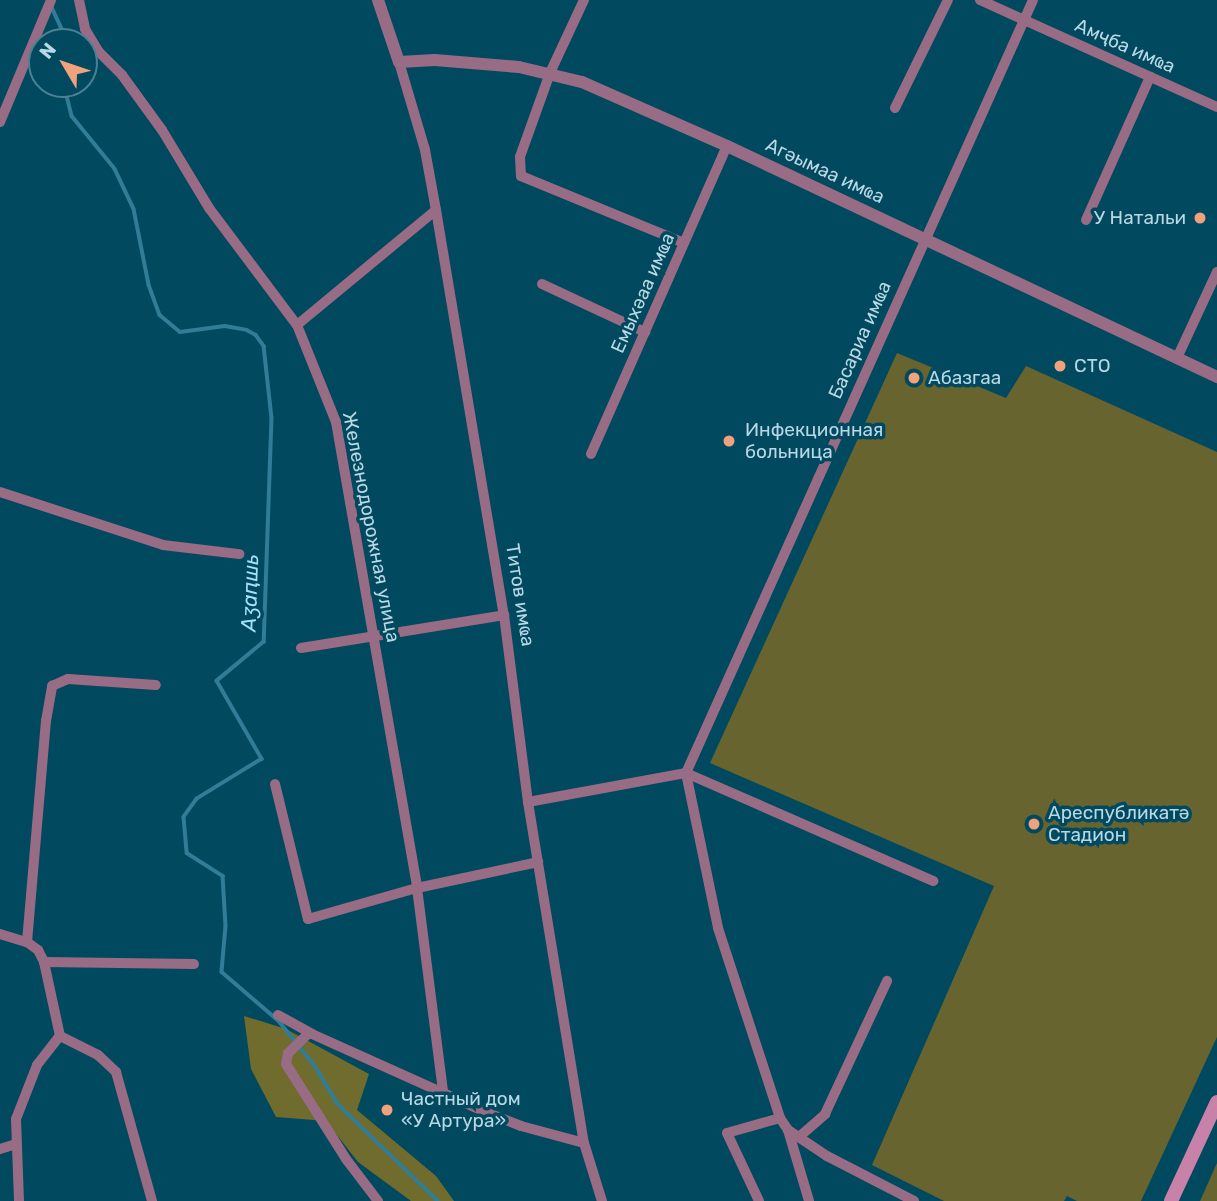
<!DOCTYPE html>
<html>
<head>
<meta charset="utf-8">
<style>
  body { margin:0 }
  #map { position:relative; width:1217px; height:1201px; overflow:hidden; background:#00495f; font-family:Rubik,sans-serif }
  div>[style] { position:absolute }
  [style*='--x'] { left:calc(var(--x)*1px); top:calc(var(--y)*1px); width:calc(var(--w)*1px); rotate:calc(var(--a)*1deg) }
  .green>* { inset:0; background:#676430 }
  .forest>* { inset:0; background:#706c2d }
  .stream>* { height:3.5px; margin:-1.75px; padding:0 1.75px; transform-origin:1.75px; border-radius:1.75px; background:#317c97 }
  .minor>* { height:10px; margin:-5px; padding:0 5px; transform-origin:5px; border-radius:5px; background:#986c84 }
  .tertiary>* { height:12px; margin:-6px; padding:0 6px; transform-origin:6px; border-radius:6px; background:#986c84 }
  .secondary>* { height:14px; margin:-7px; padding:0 7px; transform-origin:7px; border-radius:7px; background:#c882a9 }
  .dots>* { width:19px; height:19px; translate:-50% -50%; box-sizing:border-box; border:4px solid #00495f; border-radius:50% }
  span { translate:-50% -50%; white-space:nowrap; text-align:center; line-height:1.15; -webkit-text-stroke:7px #00495f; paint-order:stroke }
  .street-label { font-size:19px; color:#b9d7e4 }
  .poi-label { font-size:19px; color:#b9d7e4 }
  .right { translate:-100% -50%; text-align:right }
  .left { translate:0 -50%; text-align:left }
  .water-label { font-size:21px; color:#a5dff8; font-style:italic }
  .north { position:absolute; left:28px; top:28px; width:70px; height:70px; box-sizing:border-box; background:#00495f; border:2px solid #4a8294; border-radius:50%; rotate:309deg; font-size:19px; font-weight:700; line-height:28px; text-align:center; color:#b9d7e4 }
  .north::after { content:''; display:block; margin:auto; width:24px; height:32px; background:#f1a17c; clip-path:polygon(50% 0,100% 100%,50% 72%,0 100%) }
</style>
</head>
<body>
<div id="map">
  <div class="green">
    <i style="clip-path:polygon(897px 353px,1006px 398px,1026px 366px,1217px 452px,1217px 1037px,1141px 1201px,1077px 1201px,1067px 1196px,1064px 1201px,944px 1201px,872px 1165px,994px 886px,710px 763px)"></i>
    <i style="clip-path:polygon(1217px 1163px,1217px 1201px,1200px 1201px)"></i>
  </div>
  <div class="forest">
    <i style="clip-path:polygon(244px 1016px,286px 1029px,369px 1074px,357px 1110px,436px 1176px,454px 1201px,411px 1201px,358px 1162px,326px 1121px,276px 1117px,251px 1069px)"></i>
  </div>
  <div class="stream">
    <i style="--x:51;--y:5;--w:41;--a:65.3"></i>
    <i style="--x:64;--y:84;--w:33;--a:76"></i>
    <i style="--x:72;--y:116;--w:68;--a:50.9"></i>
    <i style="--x:115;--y:169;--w:44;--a:64.6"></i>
    <i style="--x:134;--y:209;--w:77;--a:78.8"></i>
    <i style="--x:149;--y:285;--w:32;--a:70"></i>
    <i style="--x:160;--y:315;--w:26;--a:40"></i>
    <i style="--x:180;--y:332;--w:45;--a:-7.6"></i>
    <i style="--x:225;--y:326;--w:22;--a:10"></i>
    <i style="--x:247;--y:330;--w:10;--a:29"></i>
    <i style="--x:256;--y:335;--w:14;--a:54"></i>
    <i style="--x:264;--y:346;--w:72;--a:83.7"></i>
    <i style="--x:272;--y:418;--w:224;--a:92"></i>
    <i style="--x:264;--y:642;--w:61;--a:140.3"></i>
    <i style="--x:217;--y:681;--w:90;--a:60"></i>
    <i style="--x:262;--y:759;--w:76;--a:148.4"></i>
    <i style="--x:197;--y:799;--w:22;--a:126"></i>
    <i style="--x:184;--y:817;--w:36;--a:85"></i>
    <i style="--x:187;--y:853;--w:43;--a:32.6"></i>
    <i style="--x:223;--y:876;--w:50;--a:86.6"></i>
    <i style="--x:226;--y:926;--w:46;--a:95"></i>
    <i style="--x:222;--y:972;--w:75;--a:40.7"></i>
    <i style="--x:279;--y:1021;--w:58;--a:51.3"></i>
    <i style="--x:315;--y:1066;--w:44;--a:58.8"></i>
    <i style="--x:338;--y:1104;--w:139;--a:44.1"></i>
  </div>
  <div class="minor">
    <i style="--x:79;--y:0;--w:30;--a:78"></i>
    <i style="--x:85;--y:29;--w:27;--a:59"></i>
    <i style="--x:99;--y:52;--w:33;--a:45"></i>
    <i style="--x:122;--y:75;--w:68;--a:54"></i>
    <i style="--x:162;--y:130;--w:91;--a:58.9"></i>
    <i style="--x:209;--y:208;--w:146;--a:53.1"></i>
    <i style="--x:297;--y:325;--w:105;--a:68.1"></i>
    <i style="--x:336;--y:422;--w:473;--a:80.1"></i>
    <i style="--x:417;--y:888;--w:205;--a:82.7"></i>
    <i style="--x:584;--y:0;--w:81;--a:115"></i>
    <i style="--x:550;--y:73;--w:89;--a:109.7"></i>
    <i style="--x:520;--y:157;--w:19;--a:87"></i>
    <i style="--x:521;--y:176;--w:176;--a:22.3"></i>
    <i style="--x:980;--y:0;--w:260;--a:24.3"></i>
    <i style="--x:399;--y:62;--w:92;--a:73.5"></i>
    <i style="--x:425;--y:150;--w:61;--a:79.6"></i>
    <i style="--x:436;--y:210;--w:411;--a:80.5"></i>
    <i style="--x:504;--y:615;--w:189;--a:82.7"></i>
    <i style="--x:528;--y:802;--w:346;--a:80.7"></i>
    <i style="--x:584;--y:1143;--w:61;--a:72.8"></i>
    <i style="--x:895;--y:108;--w:120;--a:-63.9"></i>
    <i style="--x:0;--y:122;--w:132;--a:-67.3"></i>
    <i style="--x:1086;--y:220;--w:157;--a:-65.9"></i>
    <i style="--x:542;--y:284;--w:114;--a:25"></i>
    <i style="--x:297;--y:325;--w:180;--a:-39.6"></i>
    <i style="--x:1177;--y:358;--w:95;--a:-65.1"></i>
    <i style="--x:591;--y:454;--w:337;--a:-66.2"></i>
    <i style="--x:0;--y:492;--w:171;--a:18"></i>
    <i style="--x:163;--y:545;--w:77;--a:6.8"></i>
    <i style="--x:301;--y:648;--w:206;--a:-9.2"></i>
    <i style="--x:686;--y:773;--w:847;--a:-65.82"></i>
    <i style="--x:686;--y:773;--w:158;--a:78.3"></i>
    <i style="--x:718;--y:928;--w:200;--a:71.9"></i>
    <i style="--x:780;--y:1118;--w:14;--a:56"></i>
    <i style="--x:788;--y:1130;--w:47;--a:33.7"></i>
    <i style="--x:827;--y:1156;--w:98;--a:27.3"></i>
    <i style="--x:275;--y:784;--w:139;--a:76.3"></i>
    <i style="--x:308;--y:919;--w:113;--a:-15.9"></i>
    <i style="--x:417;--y:888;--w:124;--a:-12.1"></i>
    <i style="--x:528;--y:802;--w:161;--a:-10.4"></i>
    <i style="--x:686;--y:773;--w:270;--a:23.6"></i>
    <i style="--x:0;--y:934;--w:28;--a:17"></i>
    <i style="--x:27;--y:942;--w:14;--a:36"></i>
    <i style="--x:38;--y:950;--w:13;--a:63"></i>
    <i style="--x:44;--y:962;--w:150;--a:0.8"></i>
    <i style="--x:27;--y:942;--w:222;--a:-85.1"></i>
    <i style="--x:46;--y:721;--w:36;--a:-80"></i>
    <i style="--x:52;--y:686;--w:17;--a:-24"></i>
    <i style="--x:68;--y:679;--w:88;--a:3.9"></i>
    <i style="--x:44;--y:962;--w:76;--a:77.8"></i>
    <i style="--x:60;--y:1036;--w:42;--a:26.6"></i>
    <i style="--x:98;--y:1055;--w:25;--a:43"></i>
    <i style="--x:116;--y:1072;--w:134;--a:74.4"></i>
    <i style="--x:278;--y:1015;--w:39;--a:29"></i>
    <i style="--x:312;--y:1034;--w:188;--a:24.2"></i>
    <i style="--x:483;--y:1111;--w:41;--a:21.5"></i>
    <i style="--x:521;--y:1126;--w:65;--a:15.1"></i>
    <i style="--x:309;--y:1033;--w:29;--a:136"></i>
    <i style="--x:288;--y:1053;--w:11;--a:100"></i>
    <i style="--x:286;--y:1064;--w:112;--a:57.7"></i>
    <i style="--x:346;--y:1159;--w:53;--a:52.7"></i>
    <i style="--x:788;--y:1130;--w:74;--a:73.5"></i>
    <i style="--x:799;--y:1137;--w:35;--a:-41"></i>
    <i style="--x:825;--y:1114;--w:147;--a:-65"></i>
    <i style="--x:0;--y:1149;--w:17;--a:-17"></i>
    <i style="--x:19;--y:1201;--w:82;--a:-92.1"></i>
    <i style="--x:16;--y:1119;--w:58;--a:-68.7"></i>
    <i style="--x:37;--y:1065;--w:37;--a:-52"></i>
    <i style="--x:759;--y:1201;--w:75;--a:-115.2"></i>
    <i style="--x:727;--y:1133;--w:55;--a:-15.8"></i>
  </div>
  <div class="tertiary">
    <i style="--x:378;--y:0;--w:65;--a:71.3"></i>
    <i style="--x:399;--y:62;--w:36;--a:-3"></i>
    <i style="--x:435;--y:60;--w:84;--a:4.8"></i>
    <i style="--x:519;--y:67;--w:65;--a:13.4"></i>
    <i style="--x:582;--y:82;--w:158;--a:23.8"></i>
    <i style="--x:727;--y:146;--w:542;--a:25.24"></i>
  </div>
  <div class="secondary">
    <i style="--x:1171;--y:1201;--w:109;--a:-65.1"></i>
  </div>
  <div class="dots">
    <i style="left:1200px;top:218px;background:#f1a17c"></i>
    <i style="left:1060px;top:366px;background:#f1a17c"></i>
    <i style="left:914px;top:378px;background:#f1a17c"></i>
    <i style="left:729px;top:441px;background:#f1a17c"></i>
    <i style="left:1034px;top:824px;background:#f1a17c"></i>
    <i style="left:387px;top:1110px;background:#f1a17c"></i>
  </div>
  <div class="street-label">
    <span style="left:1125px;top:46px;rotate:24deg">Амҷба имҩа</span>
    <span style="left:825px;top:171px;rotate:25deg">Агәымаа имҩа</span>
    <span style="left:643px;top:293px;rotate:-66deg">Емыхәаа имҩа</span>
    <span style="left:860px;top:340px;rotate:-66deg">Басариа имҩа</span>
    <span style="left:371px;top:527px;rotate:79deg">Железнодорожная улица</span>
    <span style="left:520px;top:595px;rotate:81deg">Титов имҩа</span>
  </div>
  <div class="poi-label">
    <span class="right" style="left:1186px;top:218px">У Натальи</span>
    <span class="left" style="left:1074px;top:366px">СТО</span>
    <span class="left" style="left:928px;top:378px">Абазгаа</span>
    <span class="left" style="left:745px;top:441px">Инфекционная<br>больница</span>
    <span class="left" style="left:1048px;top:824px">Ареспубликатә<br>Стадион</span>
    <span class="left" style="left:401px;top:1110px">Частный дом<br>«У Артура»</span>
  </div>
  <div class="water-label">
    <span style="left:250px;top:593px;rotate:-88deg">Аӡаԥшь</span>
  </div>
  <div class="north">N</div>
</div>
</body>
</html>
